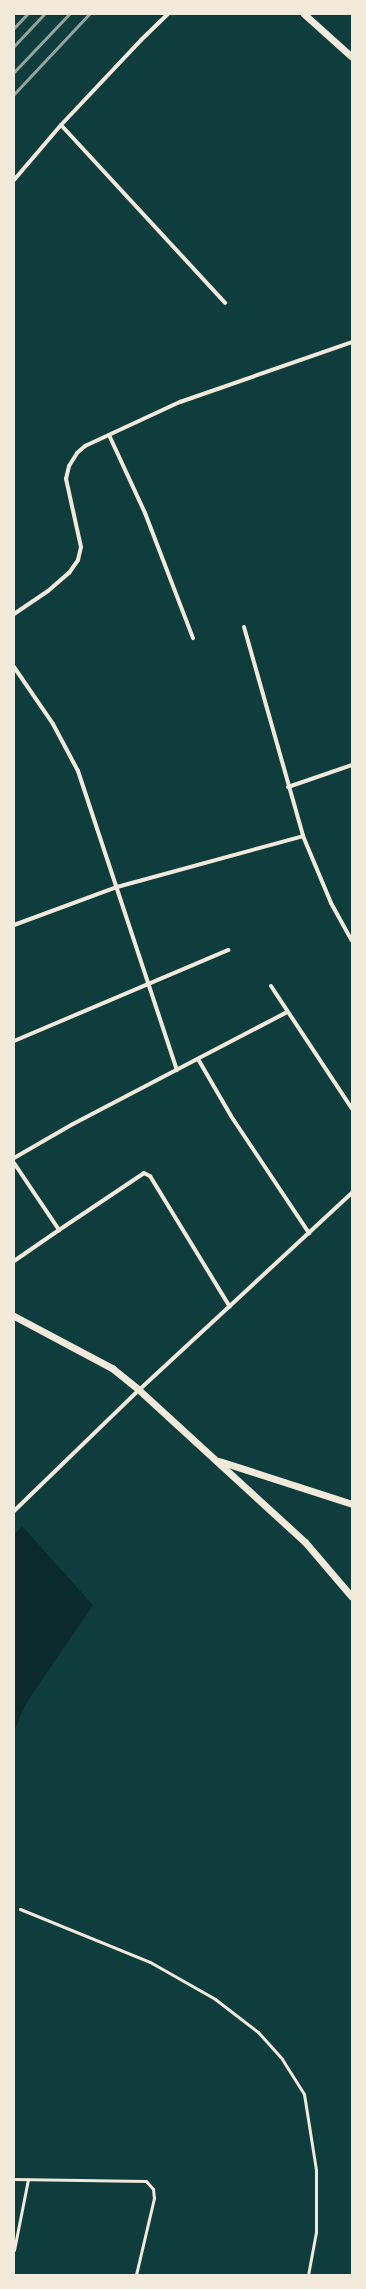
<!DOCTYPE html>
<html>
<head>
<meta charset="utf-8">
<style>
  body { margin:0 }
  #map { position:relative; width:366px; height:2289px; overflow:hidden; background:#0f3d3e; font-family:"PT Sans",sans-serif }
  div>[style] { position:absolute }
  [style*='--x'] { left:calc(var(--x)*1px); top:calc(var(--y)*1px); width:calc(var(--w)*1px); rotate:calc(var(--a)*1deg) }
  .water>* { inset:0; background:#0a2a2b }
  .service>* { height:3px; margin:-1.5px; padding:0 1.5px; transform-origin:1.5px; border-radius:1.5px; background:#f1e9da }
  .minor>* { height:4px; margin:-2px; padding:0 2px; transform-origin:2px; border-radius:2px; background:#f1e9da }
  .tertiary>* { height:7px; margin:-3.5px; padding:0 3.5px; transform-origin:3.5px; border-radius:3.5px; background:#f1e9da }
  .rail>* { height:3px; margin:-1.5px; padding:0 1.5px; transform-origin:1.5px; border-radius:1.5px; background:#97a49c }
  span { translate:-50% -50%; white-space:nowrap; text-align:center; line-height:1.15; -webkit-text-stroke:3px #f1e9da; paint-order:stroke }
  .frame { position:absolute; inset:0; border:15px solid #f1e9da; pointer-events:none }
</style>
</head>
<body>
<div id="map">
  <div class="water">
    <i style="clip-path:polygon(22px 1526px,93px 1605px,25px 1705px,14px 1732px,14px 1535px)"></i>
  </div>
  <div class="service">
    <i style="--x:20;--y:1909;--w:140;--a:22.2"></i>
    <i style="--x:150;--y:1962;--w:75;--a:29.6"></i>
    <i style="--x:215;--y:1999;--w:54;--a:37.5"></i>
    <i style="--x:258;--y:2032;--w:36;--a:48"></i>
    <i style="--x:282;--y:2059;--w:41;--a:57.8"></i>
    <i style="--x:304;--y:2094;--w:77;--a:81"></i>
    <i style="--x:316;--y:2170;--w:62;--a:90"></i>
    <i style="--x:316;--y:2232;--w:44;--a:100.5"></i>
    <i style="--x:14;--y:2179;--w:132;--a:0.9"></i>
    <i style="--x:146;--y:2181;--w:11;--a:49"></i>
    <i style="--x:153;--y:2189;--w:9;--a:84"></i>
    <i style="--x:154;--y:2198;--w:79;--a:103.2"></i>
    <i style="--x:14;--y:2250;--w:72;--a:-78.8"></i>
  </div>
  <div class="minor">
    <i style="--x:61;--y:125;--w:242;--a:47.3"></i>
    <i style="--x:14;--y:180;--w:72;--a:-49.5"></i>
    <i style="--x:61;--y:125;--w:117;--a:-46.7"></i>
    <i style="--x:141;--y:40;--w:37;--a:-44"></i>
    <i style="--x:109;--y:435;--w:86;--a:65.2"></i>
    <i style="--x:145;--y:513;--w:134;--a:69"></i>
    <i style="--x:14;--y:614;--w:41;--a:-34.1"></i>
    <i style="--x:48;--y:591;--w:28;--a:-41"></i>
    <i style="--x:69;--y:573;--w:16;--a:-55"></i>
    <i style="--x:78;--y:560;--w:13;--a:-77"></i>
    <i style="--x:81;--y:547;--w:70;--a:-102.4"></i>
    <i style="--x:66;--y:479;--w:13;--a:-77"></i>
    <i style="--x:69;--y:466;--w:15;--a:-58"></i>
    <i style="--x:77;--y:453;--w:11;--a:-41"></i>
    <i style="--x:85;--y:446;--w:105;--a:-24.9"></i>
    <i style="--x:180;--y:402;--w:182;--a:-19.2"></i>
    <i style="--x:244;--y:627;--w:217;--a:74.2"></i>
    <i style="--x:303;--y:836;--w:73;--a:67.3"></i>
    <i style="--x:331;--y:903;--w:43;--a:61.1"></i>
    <i style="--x:14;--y:667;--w:69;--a:55.6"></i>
    <i style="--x:53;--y:724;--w:53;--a:62"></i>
    <i style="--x:78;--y:771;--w:315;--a:71.7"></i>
    <i style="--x:288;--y:787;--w:68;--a:-19"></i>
    <i style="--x:14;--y:925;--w:110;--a:-20.3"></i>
    <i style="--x:117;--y:887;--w:193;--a:-15.3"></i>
    <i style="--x:271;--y:986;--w:147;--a:56.6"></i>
    <i style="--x:14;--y:1041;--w:233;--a:-23"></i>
    <i style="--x:198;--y:1059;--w:66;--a:59.9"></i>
    <i style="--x:231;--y:1116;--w:141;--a:56.3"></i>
    <i style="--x:14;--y:1158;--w:68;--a:-30"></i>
    <i style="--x:73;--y:1124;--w:242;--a:-27.6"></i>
    <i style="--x:14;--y:1163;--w:81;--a:56.1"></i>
    <i style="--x:59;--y:1230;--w:55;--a:145.4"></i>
    <i style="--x:59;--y:1230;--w:102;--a:-33.8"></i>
    <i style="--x:144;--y:1173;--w:7;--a:27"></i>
    <i style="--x:150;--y:1176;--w:153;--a:58.6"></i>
    <i style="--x:14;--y:1511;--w:174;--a:-44.1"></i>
    <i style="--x:139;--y:1390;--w:290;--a:-42.8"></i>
  </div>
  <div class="tertiary">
    <i style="--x:304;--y:14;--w:64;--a:41.9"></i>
    <i style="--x:14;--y:1316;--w:111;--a:28"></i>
    <i style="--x:112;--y:1368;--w:35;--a:39"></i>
    <i style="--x:139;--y:1390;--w:225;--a:42.5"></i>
    <i style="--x:305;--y:1542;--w:72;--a:49.5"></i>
    <i style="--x:219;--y:1461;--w:140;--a:17.9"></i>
  </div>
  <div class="rail">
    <i style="--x:14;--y:28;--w:19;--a:-47"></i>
    <i style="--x:14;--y:46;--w:44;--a:-46.8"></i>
    <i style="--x:14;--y:72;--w:80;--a:-46.5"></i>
    <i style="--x:14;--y:94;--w:110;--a:-46.8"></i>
  </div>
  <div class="frame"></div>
</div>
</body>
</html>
